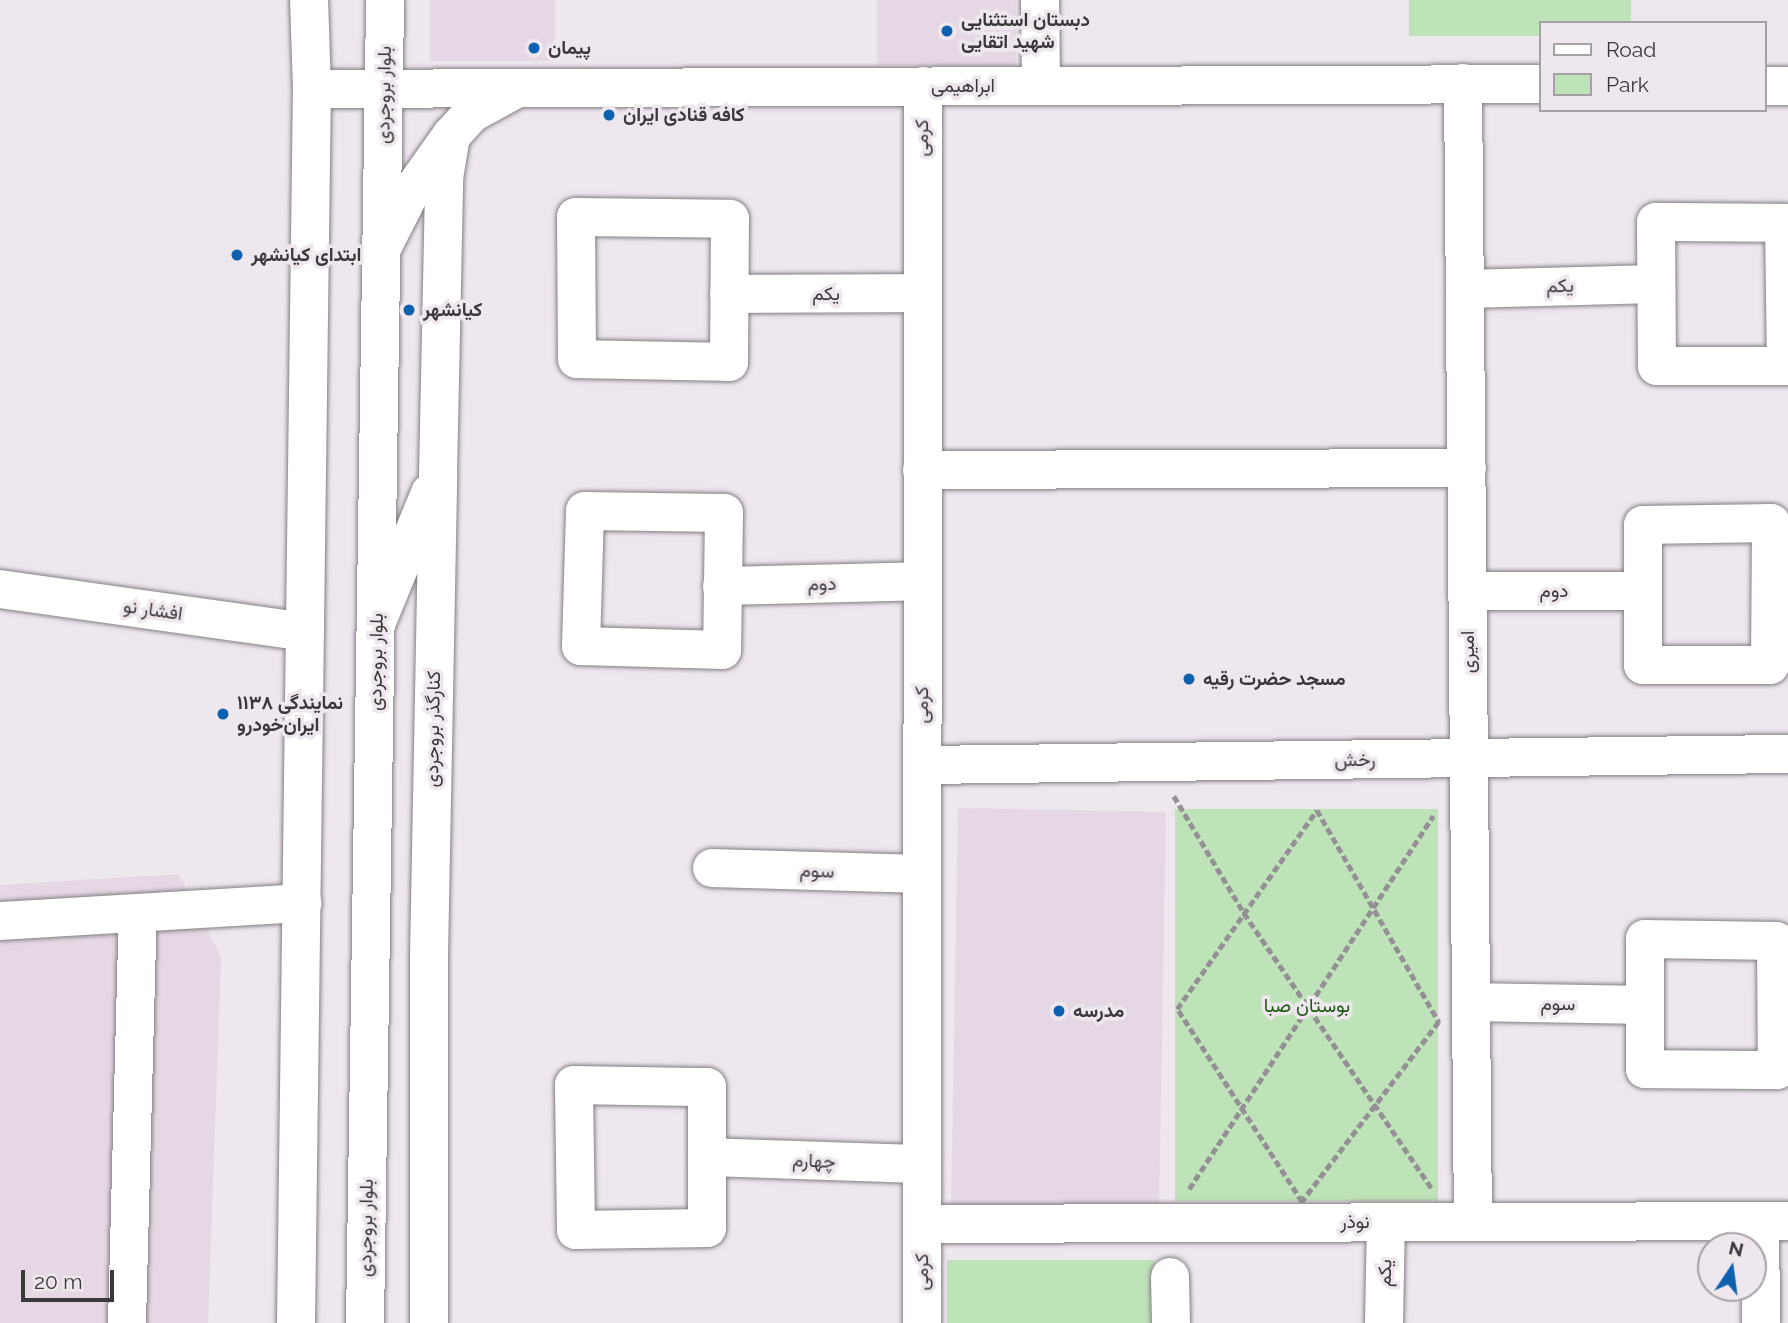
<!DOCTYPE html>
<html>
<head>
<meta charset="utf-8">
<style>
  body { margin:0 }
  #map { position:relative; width:1788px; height:1323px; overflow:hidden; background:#eee7ee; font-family:Raleway,Vazirmatn,sans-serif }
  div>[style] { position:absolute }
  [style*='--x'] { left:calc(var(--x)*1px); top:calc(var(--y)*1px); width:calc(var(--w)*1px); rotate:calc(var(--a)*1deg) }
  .built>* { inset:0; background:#e5d8e4; transform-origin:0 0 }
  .green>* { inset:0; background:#bee3b8; transform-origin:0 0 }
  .path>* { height:4.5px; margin-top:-2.25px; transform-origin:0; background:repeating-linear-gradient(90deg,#959095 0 7px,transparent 0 10.5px) }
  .roads { filter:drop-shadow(0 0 2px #847e84) drop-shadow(0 0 2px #847e84) }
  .minor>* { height:38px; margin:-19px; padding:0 19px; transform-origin:19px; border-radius:19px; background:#fff }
  .major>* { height:38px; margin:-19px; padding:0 19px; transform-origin:19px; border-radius:19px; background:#fff }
  .dots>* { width:19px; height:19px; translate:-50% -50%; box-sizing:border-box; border:4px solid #eee7ee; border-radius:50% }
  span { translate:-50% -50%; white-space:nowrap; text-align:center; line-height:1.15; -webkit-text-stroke:7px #eee7ee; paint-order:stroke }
  .poi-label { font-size:19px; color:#3b383b; font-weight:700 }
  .left { translate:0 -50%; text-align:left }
  .street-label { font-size:19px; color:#3b383b }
  .park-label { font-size:19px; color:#1b5910 }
  .legend { position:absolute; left:1539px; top:21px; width:228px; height:91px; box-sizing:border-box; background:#eee7ee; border:2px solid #a6a1a6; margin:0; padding:9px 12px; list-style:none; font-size:21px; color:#3b383b }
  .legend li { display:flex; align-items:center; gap:14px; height:35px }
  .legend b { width:35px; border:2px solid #a6a1a6 }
  .north { position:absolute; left:1697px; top:1232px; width:70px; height:70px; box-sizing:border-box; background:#eee7ee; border:2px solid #a6a1a6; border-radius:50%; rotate:13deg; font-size:19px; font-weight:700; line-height:28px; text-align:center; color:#3b383b }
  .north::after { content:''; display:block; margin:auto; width:24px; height:32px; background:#0d61af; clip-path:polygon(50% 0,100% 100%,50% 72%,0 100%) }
  .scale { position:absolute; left:21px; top:1270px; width:93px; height:32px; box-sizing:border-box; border:4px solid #3b383b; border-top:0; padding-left:9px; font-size:21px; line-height:24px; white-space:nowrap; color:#3b383b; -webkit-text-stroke:5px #eee7ee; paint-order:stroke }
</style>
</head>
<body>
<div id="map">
  <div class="built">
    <i style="left:430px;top:0;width:125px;height:61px"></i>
    <i style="left:877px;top:0;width:139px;height:65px"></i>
    <i style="left:958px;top:808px;width:208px;height:401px;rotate:1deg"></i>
    <i style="clip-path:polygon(179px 874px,221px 957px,208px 1323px,0 1323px,0 885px)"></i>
  </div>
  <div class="green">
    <i style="clip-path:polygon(1409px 0,1631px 0,1631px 23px,1541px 23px,1541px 36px,1409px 36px)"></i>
    <i style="left:1438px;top:809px;width:392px;height:263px;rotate:90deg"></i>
    <i style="left:947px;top:1260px;width:207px;height:63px"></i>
  </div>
  <div class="path">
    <i style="--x:1174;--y:796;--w:136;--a:59.1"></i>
    <i style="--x:1244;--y:913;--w:334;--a:55.7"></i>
    <i style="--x:1317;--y:810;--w:245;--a:60.1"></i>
    <i style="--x:1439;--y:1022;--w:226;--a:127.3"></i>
    <i style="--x:1302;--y:1202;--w:230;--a:-122.9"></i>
    <i style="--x:1177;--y:1009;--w:243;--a:-54.9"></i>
    <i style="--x:1189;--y:1189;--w:446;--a:-56.8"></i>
  </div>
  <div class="roads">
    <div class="minor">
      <i style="--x:1040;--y:0;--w:85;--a:89.3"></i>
      <i style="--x:1463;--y:83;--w:1139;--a:89.5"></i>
      <i style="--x:576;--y:217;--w:154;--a:0.7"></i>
      <i style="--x:730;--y:219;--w:143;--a:90.4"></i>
      <i style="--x:729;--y:362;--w:152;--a:-178.9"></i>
      <i style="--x:577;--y:359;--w:142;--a:-90.4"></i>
      <i style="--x:1656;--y:222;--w:128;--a:0.4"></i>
      <i style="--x:1784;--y:223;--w:143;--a:89.2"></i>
      <i style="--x:1786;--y:366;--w:129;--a:180"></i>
      <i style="--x:1657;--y:366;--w:144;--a:-90.4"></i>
      <i style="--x:382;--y:248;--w:59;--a:-63"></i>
      <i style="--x:409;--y:195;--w:72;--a:-54.6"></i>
      <i style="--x:451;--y:136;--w:31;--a:-48"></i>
      <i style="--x:472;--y:113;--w:50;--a:-28.6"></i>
      <i style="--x:1465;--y:289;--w:191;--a:-1.5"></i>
      <i style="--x:729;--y:294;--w:193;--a:-0.3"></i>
      <i style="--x:922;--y:470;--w:545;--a:-0.21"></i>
      <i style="--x:585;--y:511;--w:139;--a:0.8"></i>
      <i style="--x:724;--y:513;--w:137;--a:90.8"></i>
      <i style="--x:722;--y:650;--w:141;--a:-178.4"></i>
      <i style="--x:581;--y:646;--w:135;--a:-88.3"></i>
      <i style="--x:1771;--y:523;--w:142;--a:90.4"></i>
      <i style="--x:1770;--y:665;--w:127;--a:180"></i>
      <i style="--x:1643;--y:665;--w:140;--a:-90"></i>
      <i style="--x:1643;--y:525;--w:128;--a:-0.9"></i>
      <i style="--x:722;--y:586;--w:200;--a:-1.4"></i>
      <i style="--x:0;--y:589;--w:308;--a:8"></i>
      <i style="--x:1468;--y:591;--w:173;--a:0"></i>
      <i style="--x:376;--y:624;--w:142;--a:-67.6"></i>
      <i style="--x:922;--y:765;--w:866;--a:-0.73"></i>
      <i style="--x:712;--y:868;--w:210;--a:1.6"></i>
      <i style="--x:0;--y:921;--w:303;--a:-3.4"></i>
      <i style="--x:1645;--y:939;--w:131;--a:0.9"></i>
      <i style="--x:1776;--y:941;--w:129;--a:89.6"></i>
      <i style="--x:1777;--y:1070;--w:132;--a:-179.6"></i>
      <i style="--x:1645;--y:1069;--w:130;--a:-90"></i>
      <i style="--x:1471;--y:1002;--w:174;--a:1"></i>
      <i style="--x:574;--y:1085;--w:133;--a:0.9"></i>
      <i style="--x:707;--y:1087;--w:141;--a:90"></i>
      <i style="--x:707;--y:1228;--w:131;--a:179.1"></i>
      <i style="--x:576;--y:1230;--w:145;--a:-90.8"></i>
      <i style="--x:707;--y:1157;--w:215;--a:1.9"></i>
      <i style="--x:1760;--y:1221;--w:102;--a:89.4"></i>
      <i style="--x:922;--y:1224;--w:866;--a:-0.2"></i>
      <i style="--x:1170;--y:1277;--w:46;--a:88.8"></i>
      <i style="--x:127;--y:1323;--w:410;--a:-88.5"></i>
      <i style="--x:429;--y:1323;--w:367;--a:-90"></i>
      <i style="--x:429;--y:956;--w:481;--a:-88.9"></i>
      <i style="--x:438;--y:475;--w:297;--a:-88.8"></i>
      <i style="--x:444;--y:178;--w:43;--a:-80.5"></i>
      <i style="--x:922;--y:1323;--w:1237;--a:-89.95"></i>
      <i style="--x:1384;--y:1323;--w:101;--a:-88.9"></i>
    </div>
    <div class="major">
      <i style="--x:1765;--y:86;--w:23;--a:0"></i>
      <i style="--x:312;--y:89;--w:1229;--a:-0.23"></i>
      <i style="--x:296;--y:1323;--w:1234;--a:-89.26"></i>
      <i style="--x:312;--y:89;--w:89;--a:-91.9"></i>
      <i style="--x:365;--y:1323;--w:1323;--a:-89.13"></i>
    </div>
  </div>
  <div class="dots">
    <i style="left:947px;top:31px;background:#0d61af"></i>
    <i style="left:534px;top:48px;background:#0d61af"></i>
    <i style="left:609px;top:115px;background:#0d61af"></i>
    <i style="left:237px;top:255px;background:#0d61af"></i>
    <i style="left:409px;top:310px;background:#0d61af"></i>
    <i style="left:1189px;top:679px;background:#0d61af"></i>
    <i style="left:223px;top:714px;background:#0d61af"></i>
    <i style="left:1059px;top:1011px;background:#0d61af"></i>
  </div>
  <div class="poi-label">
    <span class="left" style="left:961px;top:31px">دبستان استثنایی<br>شهید اتقایی</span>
    <span class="left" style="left:548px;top:48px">پیمان</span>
    <span class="left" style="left:623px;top:115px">کافه قنادی ایران</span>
    <span class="left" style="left:251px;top:255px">ابتدای کیانشهر</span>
    <span class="left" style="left:423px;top:310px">کیانشهر</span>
    <span class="left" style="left:1203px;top:679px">مسجد حضرت رقیه</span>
    <span class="left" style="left:237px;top:714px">نمایندگی ۱۱۳۸<br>ایران‌خودرو</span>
    <span class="left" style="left:1073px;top:1011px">مدرسه</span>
  </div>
  <div class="street-label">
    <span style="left:963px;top:86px">ابراهیمی</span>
    <span style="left:384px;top:95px;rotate:-89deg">بلوار بروجردی</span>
    <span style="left:922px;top:138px;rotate:-90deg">کرمی</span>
    <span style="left:1560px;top:286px;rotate:-2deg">یکم</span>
    <span style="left:826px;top:294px">یکم</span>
    <span style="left:822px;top:584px;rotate:-1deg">دوم</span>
    <span style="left:1554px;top:591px">دوم</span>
    <span style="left:153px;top:610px;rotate:8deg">افشار نو</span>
    <span style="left:1468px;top:652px;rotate:-91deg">امیری</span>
    <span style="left:376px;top:662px;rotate:-89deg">بلوار بروجردی</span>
    <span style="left:922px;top:705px;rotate:-90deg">کرمی</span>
    <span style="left:433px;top:729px;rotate:-89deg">کنارگذر بروجردی</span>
    <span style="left:1355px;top:760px;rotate:-1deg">رخش</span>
    <span style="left:817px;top:871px;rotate:2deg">سوم</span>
    <span style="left:1558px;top:1004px;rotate:1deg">سوم</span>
    <span style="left:814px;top:1161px;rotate:2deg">چهارم</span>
    <span style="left:1355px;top:1222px">نوذر</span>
    <span style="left:366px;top:1228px;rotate:-89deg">بلوار بروجردی</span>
    <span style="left:922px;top:1272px;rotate:-90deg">کرمی</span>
    <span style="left:1385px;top:1273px;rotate:-89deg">یکم</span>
  </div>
  <div class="park-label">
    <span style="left:1307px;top:1006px">بوستان صبا</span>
  </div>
  <ul class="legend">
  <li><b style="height:9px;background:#fff"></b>Road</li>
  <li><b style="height:19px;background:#bee3b8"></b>Park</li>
  </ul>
  <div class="north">N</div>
  <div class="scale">20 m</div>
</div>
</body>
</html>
